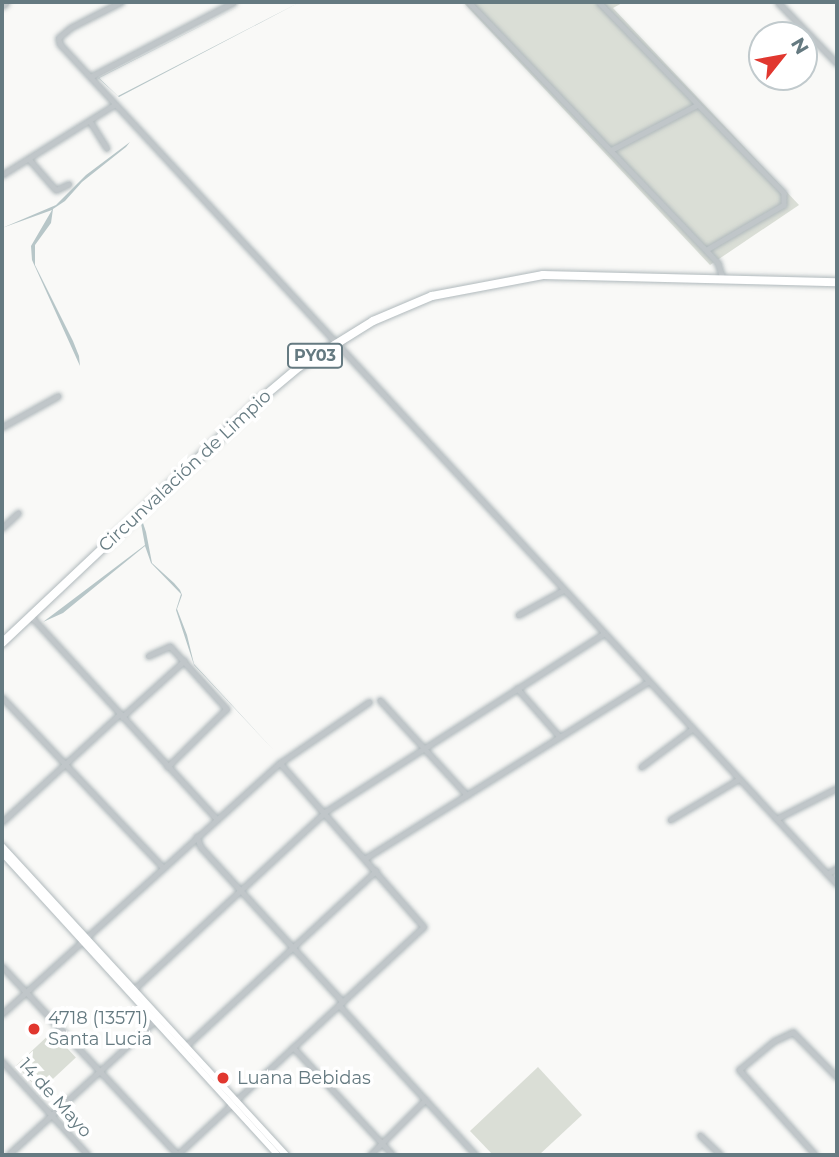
<!DOCTYPE html>
<html>
<head>
<meta charset="utf-8">
<style>
  body { margin:0 }
  #map { position:relative; width:839px; height:1157px; overflow:hidden; background:#f9f9f7; font-family:Montserrat,sans-serif }
  div>[style] { position:absolute }
  [style*='--x'] { left:calc(var(--x)*1px); top:calc(var(--y)*1px); width:calc(var(--w)*1px); rotate:calc(var(--a)*1deg) }
  .green>* { inset:0; background:#daded6; transform-origin:0 0 }
  .water>* { inset:0; background:#b7c6c8 }
  .roads { filter:drop-shadow(0 0 2px #b0b9bc) drop-shadow(0 0 2px #b0b9bc) }
  .street>* { height:4.5px; margin:-2.25px; padding:0 2.25px; transform-origin:2.25px; border-radius:2.25px; background:#c0c6c9 }
  .secondary>* { height:6px; margin:-3px; padding:0 3px; transform-origin:3px; border-radius:3px; background:#fff }
  .highway>* { height:8px; margin:-4px; padding:0 4px; transform-origin:4px; border-radius:4px; background:#fff }
  .dots>* { width:19px; height:19px; translate:-50% -50%; box-sizing:border-box; border:4px solid #fff; border-radius:50% }
  span { translate:-50% -50%; white-space:nowrap; text-align:center; line-height:1.15; -webkit-text-stroke:7px #fff; paint-order:stroke }
  .shield-label span { padding:2px 5px; background:#fff; border:2px solid; border-radius:5px; -webkit-text-stroke-width:0 }
  .shield-label { font-size:16px; color:#657a81; font-weight:700 }
  .street-label { font-size:18px; color:#657a81 }
  .poi-label { font-size:18px; color:#657a81 }
  .left { translate:0 -50%; text-align:left }
  .frame { position:absolute; inset:0; border:4px solid #657a81; pointer-events:none }
  .north { position:absolute; left:748px; top:21px; width:70px; height:70px; box-sizing:border-box; background:#fff; border:2px solid #c1cacd; border-radius:50%; rotate:59deg; font-size:19px; font-weight:700; line-height:28px; text-align:center; color:#657a81 }
  .north::after { content:''; display:block; margin:auto; width:24px; height:32px; background:#e1372f; clip-path:polygon(50% 0,100% 100%,50% 72%,0 100%) }
</style>
</head>
<body>
<div id="map">
  <div class="green">
    <i style="clip-path:polygon(463px 2px,624px 2px,613px 8px,799px 205px,710px 265px)"></i>
    <i style="left:52px;top:1032px;width:35px;height:49px;rotate:47deg"></i>
    <i style="clip-path:polygon(538px 1067px,582px 1115px,539px 1155px,493px 1155px,470px 1131px)"></i>
  </div>
  <div class="water">
    <i style="clip-path:polygon(248px 2px,99px 78px,118px 96px,300px 2px,119px 97px,98px 78px)"></i>
    <i style="clip-path:polygon(130px 142px,126px 147px,82px 182px,65px 201px,53px 209px,51px 223px,35px 245px,35px 265px,73px 341px,79px 356px,80px 366px,32px 260px,31px 246px,52px 210px,2px 228px,56px 205px,86px 175px)"></i>
    <i style="clip-path:polygon(140px 518px,143px 523px,146px 532px,152px 563px,174px 583px,180px 590px,182px 595px,177px 609px,187px 635px,194px 664px,280px 757px,194px 665px,176px 610px,181px 594px,151px 563px,145px 546px,63px 613px,43px 622px,145px 545px)"></i>
  </div>
  <div class="roads">
    <div class="street">
      <i style="--x:122;--y:2;--w:57;--a:153"></i>
      <i style="--x:71;--y:28;--w:16;--a:140"></i>
      <i style="--x:59;--y:38;--w:6;--a:81"></i>
      <i style="--x:60;--y:44;--w:1144;--a:47.23"></i>
      <i style="--x:469;--y:2;--w:361;--a:46.3"></i>
      <i style="--x:718;--y:263;--w:16;--a:72"></i>
      <i style="--x:599;--y:2;--w:266;--a:45.9"></i>
      <i style="--x:784;--y:193;--w:12;--a:90"></i>
      <i style="--x:784;--y:205;--w:89;--a:149.7"></i>
      <i style="--x:778;--y:2;--w:85;--a:46"></i>
      <i style="--x:2;--y:6;--w:5;--a:-37"></i>
      <i style="--x:90;--y:77;--w:162;--a:-27.5"></i>
      <i style="--x:90;--y:121;--w:32;--a:58"></i>
      <i style="--x:611;--y:150;--w:97;--a:-27.6"></i>
      <i style="--x:29;--y:159;--w:41;--a:48.9"></i>
      <i style="--x:56;--y:190;--w:14;--a:-25"></i>
      <i style="--x:2;--y:175;--w:132;--a:-32"></i>
      <i style="--x:2;--y:427;--w:64;--a:-29"></i>
      <i style="--x:2;--y:528;--w:22;--a:-43"></i>
      <i style="--x:30;--y:615;--w:275;--a:47.5"></i>
      <i style="--x:518;--y:615;--w:50;--a:-28.6"></i>
      <i style="--x:148;--y:656;--w:24;--a:-24"></i>
      <i style="--x:170;--y:646;--w:85;--a:47.9"></i>
      <i style="--x:227;--y:709;--w:83;--a:135.5"></i>
      <i style="--x:517;--y:688;--w:65;--a:48.7"></i>
      <i style="--x:2;--y:697;--w:234;--a:46.6"></i>
      <i style="--x:380;--y:700;--w:129;--a:47.5"></i>
      <i style="--x:122;--y:717;--w:84;--a:-42.1"></i>
      <i style="--x:280;--y:763;--w:108;--a:-34.4"></i>
      <i style="--x:641;--y:767;--w:64;--a:-36.7"></i>
      <i style="--x:776;--y:819;--w:68;--a:-26.9"></i>
      <i style="--x:670;--y:820;--w:80;--a:-30.7"></i>
      <i style="--x:2;--y:822;--w:160;--a:-42.5"></i>
      <i style="--x:197;--y:836;--w:12;--a:70"></i>
      <i style="--x:201;--y:847;--w:210;--a:47.5"></i>
      <i style="--x:366;--y:858;--w:332;--a:-32"></i>
      <i style="--x:827;--y:874;--w:12;--a:-31"></i>
      <i style="--x:2;--y:966;--w:258;--a:47"></i>
      <i style="--x:132;--y:991;--w:263;--a:-42.8"></i>
      <i style="--x:325;--y:812;--w:330;--a:-32.6"></i>
      <i style="--x:339;--y:1005;--w:203;--a:47.6"></i>
      <i style="--x:2;--y:1014;--w:375;--a:-42.1"></i>
      <i style="--x:280;--y:763;--w:218;--a:48.7"></i>
      <i style="--x:424;--y:927;--w:335;--a:137.2"></i>
      <i style="--x:185;--y:1047;--w:260;--a:-42.7"></i>
      <i style="--x:293;--y:1047;--w:147;--a:47.2"></i>
      <i style="--x:2;--y:1061;--w:127;--a:47.5"></i>
      <i style="--x:700;--y:1135;--w:29;--a:44"></i>
      <i style="--x:8;--y:1155;--w:200;--a:-42.4"></i>
      <i style="--x:370;--y:1155;--w:78;--a:-45"></i>
      <i style="--x:815;--y:1155;--w:114;--a:-131.8"></i>
      <i style="--x:739;--y:1070;--w:45;--a:-39.6"></i>
      <i style="--x:774;--y:1041;--w:21;--a:-25"></i>
      <i style="--x:793;--y:1032;--w:63;--a:45.6"></i>
    </div>
    <div class="secondary">
      <i style="--x:2;--y:846;--w:420;--a:47.4"></i>
      <i style="--x:2;--y:853;--w:409;--a:47.6"></i>
    </div>
    <div class="highway">
      <i style="--x:2;--y:643;--w:357;--a:-43.3"></i>
      <i style="--x:262;--y:398;--w:48;--a:-40"></i>
      <i style="--x:299;--y:367;--w:87;--a:-31.9"></i>
      <i style="--x:373;--y:321;--w:64;--a:-23"></i>
      <i style="--x:432;--y:296;--w:113;--a:-10.7"></i>
      <i style="--x:543;--y:275;--w:294;--a:1.4"></i>
    </div>
  </div>
  <div class="dots">
    <i style="left:34px;top:1029px;background:#e1372f"></i>
    <i style="left:223px;top:1078px;background:#e1372f"></i>
  </div>
  <div class="shield-label">
    <span style="left:315px;top:356px">PY03</span>
  </div>
  <div class="street-label">
    <span style="left:185px;top:471px;rotate:-43deg">Circunvalación de Limpio</span>
    <span style="left:55px;top:1098px;rotate:48deg">14 de Mayo</span>
  </div>
  <div class="poi-label">
    <span class="left" style="left:48px;top:1029px">4718 (13571)<br>Santa Lucia</span>
    <span class="left" style="left:237px;top:1078px">Luana Bebidas</span>
  </div>
  <div class="frame"></div>
  <div class="north">N</div>
</div>
</body>
</html>
